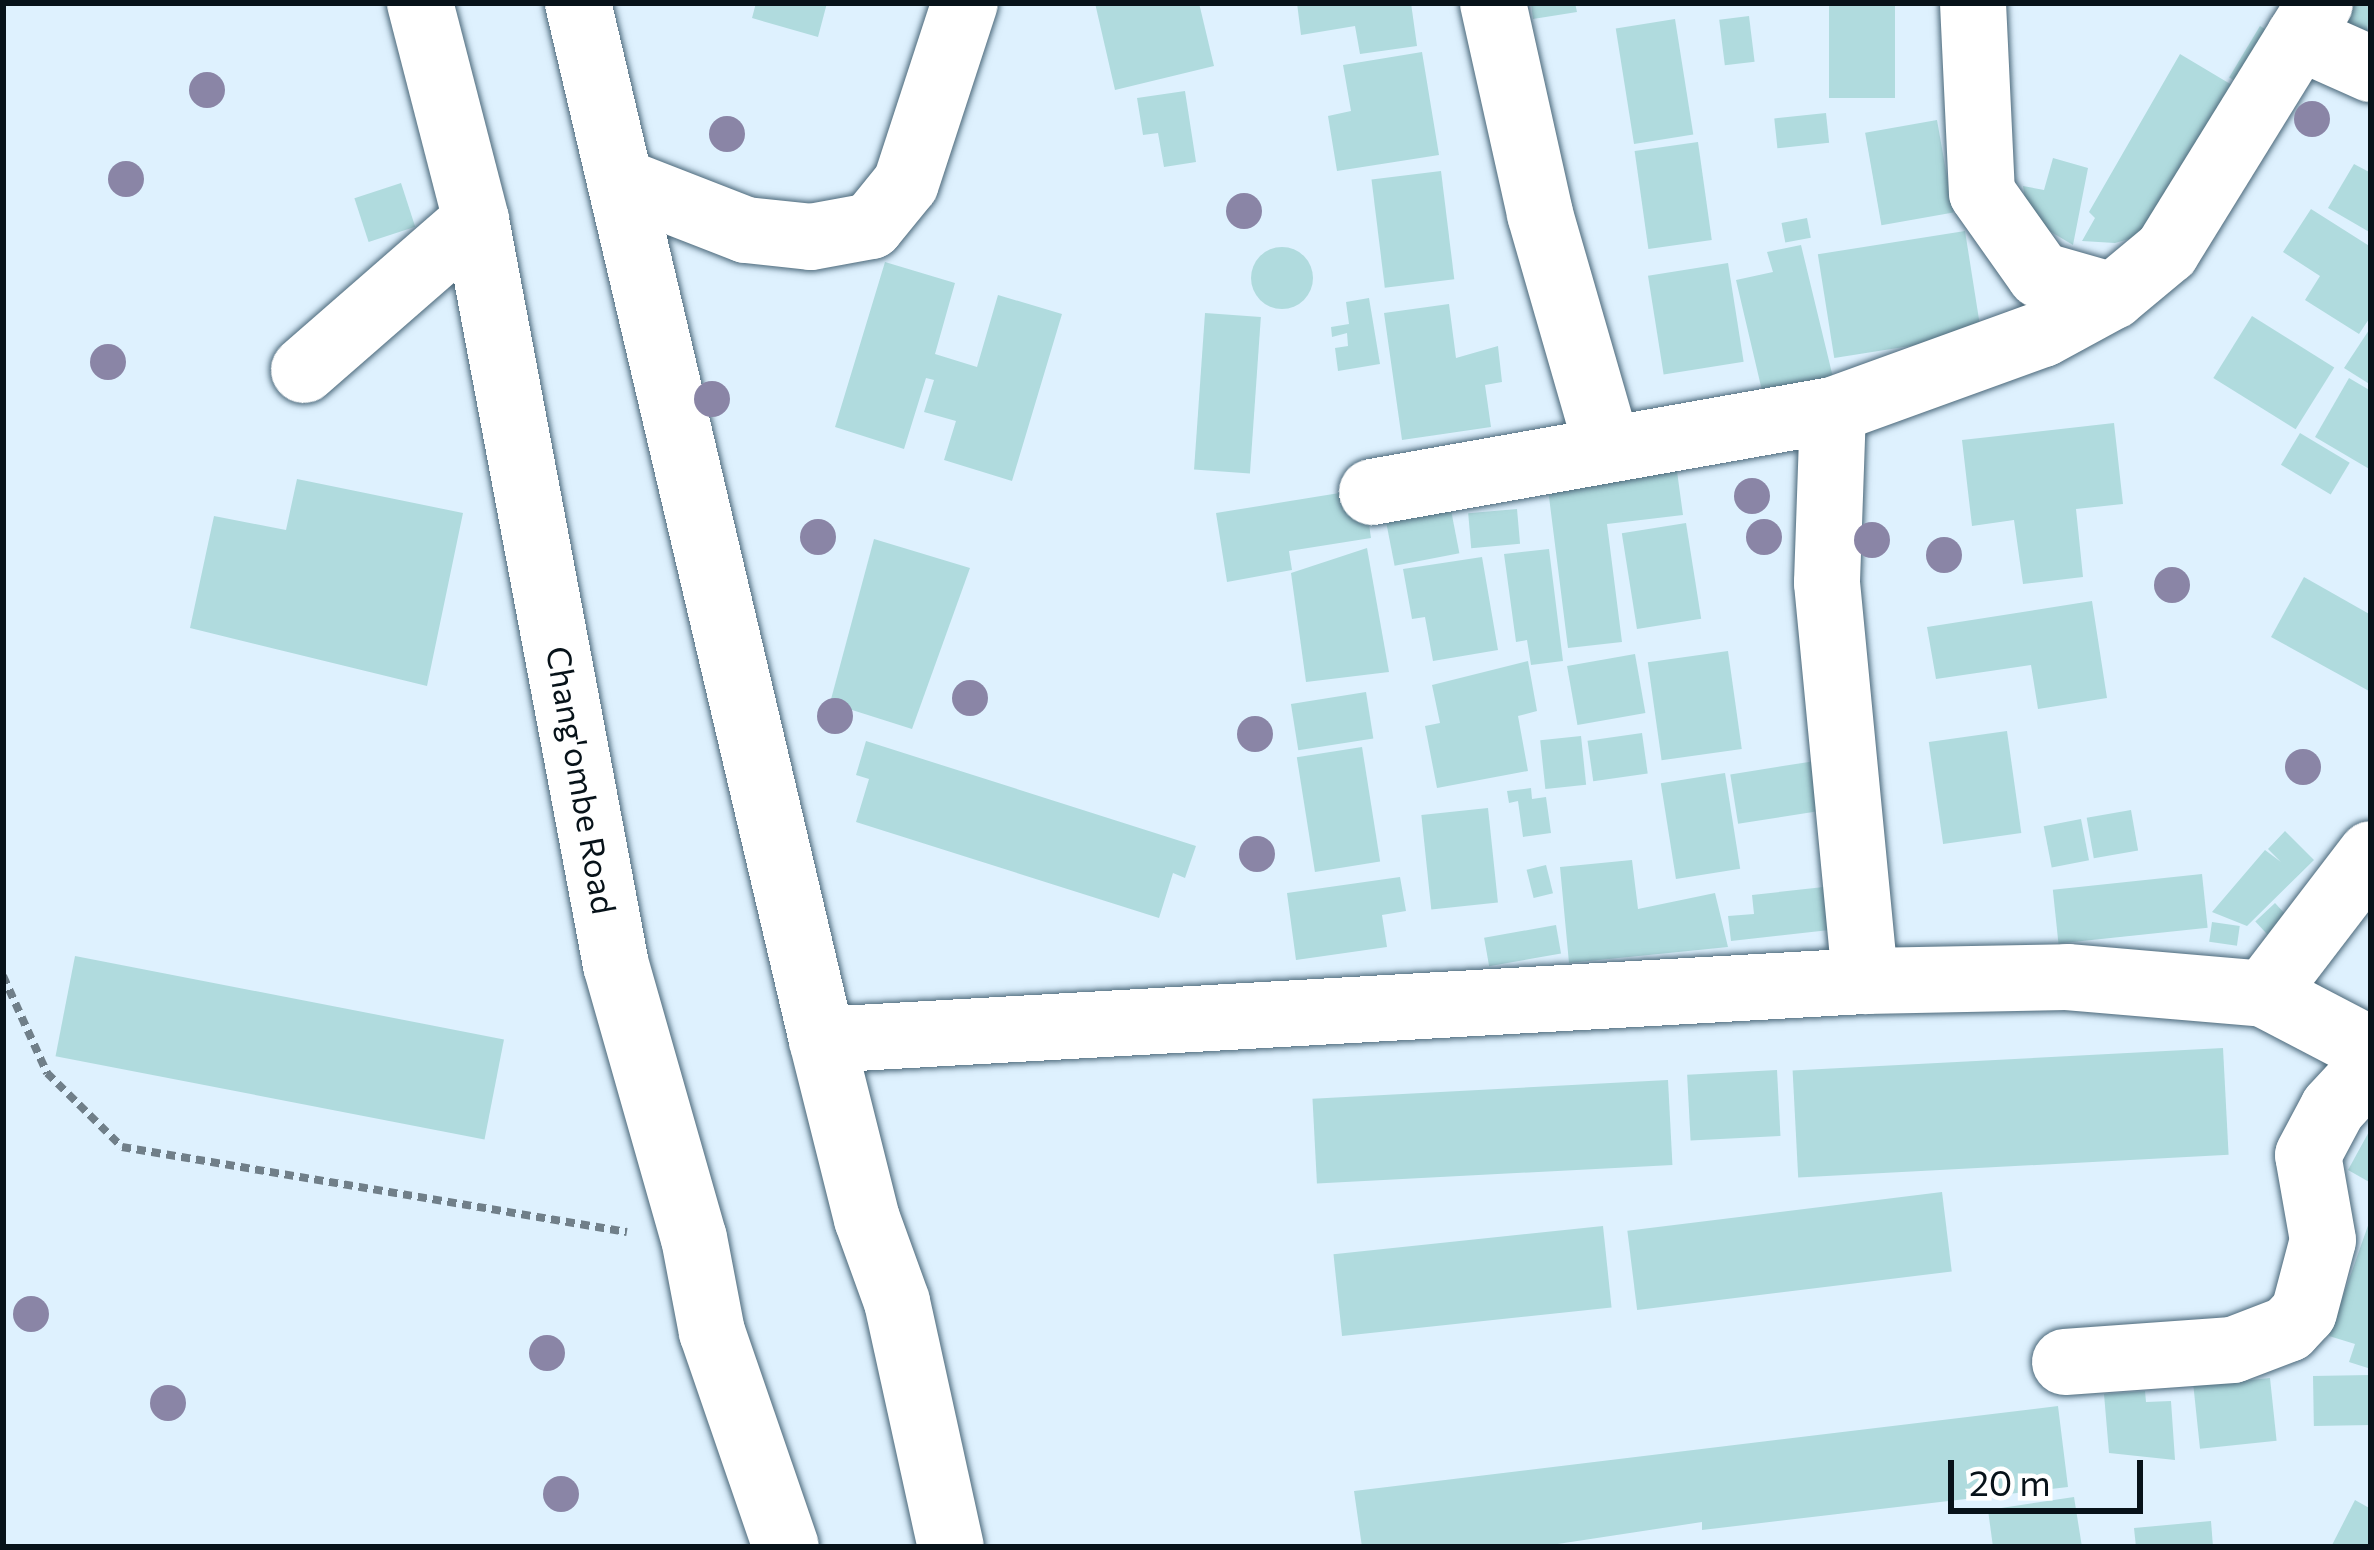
<!DOCTYPE html>
<html>
<head>
<meta charset="utf-8">
<style>
  body { margin:0 }
  #map { position:relative; width:2374px; height:1550px; overflow:hidden; background:#def1fe; font-family:Commissioner,sans-serif }
  div>[style] { position:absolute }
  [style*='--x'] { left:calc(var(--x)*1px); top:calc(var(--y)*1px); width:calc(var(--w)*1px); rotate:calc(var(--a)*1deg) }
  .building>* { inset:0; background:#b0dbde; transform-origin:0 0 }
  .round { border-radius:50% }
  .path>* { height:8px; margin-top:-4px; transform-origin:0; background:repeating-linear-gradient(90deg,#707f89 0 9px,transparent 0 15px) }
  .roads { filter:drop-shadow(0 0 3px #4a6779) drop-shadow(0 0 3px #4a6779) }
  .minor>* { height:66px; margin:-33px; padding:0 33px; transform-origin:33px; border-radius:33px; background:#fff }
  .major>* { height:66px; margin:-33px; padding:0 33px; transform-origin:33px; border-radius:33px; background:#fff }
  .trees>* { width:36px; height:36px; margin:-18px; border-radius:50%; background:#8a85a6 }
  span { translate:-50% -50%; white-space:nowrap; text-align:center; line-height:1.15; -webkit-text-stroke:10px #fff; paint-order:stroke }
  .street-label { font-size:33px; color:#071219 }
  .frame { position:absolute; inset:0; border:6px solid #071219; pointer-events:none }
  .scale { position:absolute; left:1948px; top:1460px; width:195px; height:54px; box-sizing:border-box; border:6px solid #071219; border-top:0; padding-left:15px; font-size:36px; line-height:42px; white-space:nowrap; color:#071219; -webkit-text-stroke:9px #fff; paint-order:stroke }
</style>
</head>
<body>
<div id="map">
  <div class="building">
    <i style="clip-path:polygon(756px 3px,827px 3px,818px 37px,752px 18px)"></i>
    <i style="clip-path:polygon(1095px 3px,1199px 3px,1214px 66px,1115px 90px)"></i>
    <i style="clip-path:polygon(1297px 3px,1411px 3px,1417px 46px,1360px 54px,1355px 26px,1301px 35px)"></i>
    <i style="clip-path:polygon(1531px 3px,1575px 3px,1577px 12px,1533px 19px)"></i>
    <i style="left:1829px;top:3px;width:66px;height:95px"></i>
    <i style="clip-path:polygon(2356px 3px,2371px 3px,2366px 37px,2344px 22px)"></i>
    <i style="left:1749px;top:16px;width:46px;height:30px;rotate:83deg"></i>
    <i style="left:1675px;top:19px;width:117px;height:60px;rotate:81deg"></i>
    <i style="left:2260px;top:26px;width:26px;height:60px;rotate:31deg"></i>
    <i style="clip-path:polygon(1422px 52px,1439px 155px,1337px 171px,1328px 116px,1351px 111px,1343px 65px)"></i>
    <i style="clip-path:polygon(2180px 54px,2242px 91px,2164px 229px,2115px 243px,2082px 241px,2095px 218px,2089px 212px)"></i>
    <i style="clip-path:polygon(1185px 91px,1196px 162px,1164px 167px,1158px 133px,1143px 135px,1137px 98px)"></i>
    <i style="left:1826px;top:113px;width:30px;height:52px;rotate:84deg"></i>
    <i style="left:1937px;top:120px;width:94px;height:73px;rotate:80deg"></i>
    <i style="left:1698px;top:142px;width:99px;height:64px;rotate:82deg"></i>
    <i style="clip-path:polygon(2053px 158px,2088px 168px,2073px 245px,2028px 218px,2023px 186px,2044px 190px)"></i>
    <i style="clip-path:polygon(2354px 164px,2371px 173px,2371px 233px,2328px 208px)"></i>
    <i style="left:1441px;top:171px;width:109px;height:70px;rotate:83deg"></i>
    <i style="left:401px;top:183px;width:46px;height:49px;rotate:72deg"></i>
    <i style="clip-path:polygon(2311px 209px,2371px 247px,2371px 316px,2359px 334px,2305px 300px,2320px 276px,2283px 252px)"></i>
    <i style="left:1807px;top:218px;width:20px;height:26px;rotate:79deg"></i>
    <i style="left:1965px;top:231px;width:105px;height:149px;rotate:81deg"></i>
    <i style="clip-path:polygon(1801px 245px,1837px 394px,1763px 395px,1736px 280px,1773px 272px,1767px 252px)"></i>
    <i class="round" style="left:1251px;top:247px;width:62px;height:62px"></i>
    <i style="clip-path:polygon(885px 262px,955px 283px,935px 354px,977px 367px,998px 295px,1062px 314px,1012px 481px,944px 460px,956px 421px,924px 412px,934px 380px,926px 378px,904px 449px,835px 427px)"></i>
    <i style="left:1728px;top:263px;width:100px;height:81px;rotate:81deg"></i>
    <i style="clip-path:polygon(1369px 298px,1380px 364px,1338px 371px,1335px 348px,1348px 346px,1347px 333px,1332px 337px,1331px 327px,1349px 324px,1346px 302px)"></i>
    <i style="clip-path:polygon(1449px 304px,1456px 358px,1498px 346px,1502px 382px,1485px 385px,1491px 427px,1402px 440px,1384px 313px)"></i>
    <i style="left:1205px;top:313px;width:56px;height:157px;rotate:4deg"></i>
    <i style="left:2252px;top:316px;width:97px;height:73px;rotate:32deg"></i>
    <i style="clip-path:polygon(2371px 327px,2371px 385px,2344px 368px)"></i>
    <i style="clip-path:polygon(2349px 378px,2371px 391px,2371px 470px,2315px 437px)"></i>
    <i style="clip-path:polygon(2114px 423px,2123px 504px,2076px 509px,2083px 577px,2023px 584px,2014px 520px,1972px 526px,1962px 440px)"></i>
    <i style="left:2300px;top:433px;width:58px;height:37px;rotate:31deg"></i>
    <i style="clip-path:polygon(1676px 464px,1683px 515px,1607px 524px,1622px 642px,1568px 648px,1547px 481px)"></i>
    <i style="clip-path:polygon(297px 479px,463px 513px,427px 686px,190px 628px,214px 516px,286px 530px)"></i>
    <i style="clip-path:polygon(1364px 489px,1371px 538px,1289px 551px,1292px 570px,1227px 582px,1216px 513px)"></i>
    <i style="left:1517px;top:509px;width:35px;height:49px;rotate:85deg"></i>
    <i style="left:1451px;top:510px;width:44px;height:66px;rotate:79deg"></i>
    <i style="left:1686px;top:523px;width:97px;height:65px;rotate:81deg"></i>
    <i style="clip-path:polygon(874px 539px,970px 568px,912px 729px,830px 703px)"></i>
    <i style="clip-path:polygon(1367px 548px,1389px 672px,1306px 682px,1291px 573px)"></i>
    <i style="clip-path:polygon(1549px 549px,1563px 661px,1531px 665px,1527px 640px,1516px 642px,1504px 554px)"></i>
    <i style="clip-path:polygon(1482px 557px,1498px 650px,1433px 661px,1425px 617px,1412px 619px,1403px 569px)"></i>
    <i style="clip-path:polygon(2304px 577px,2371px 615px,2369px 691px,2271px 637px)"></i>
    <i style="clip-path:polygon(2092px 601px,2107px 698px,2038px 709px,2031px 665px,1936px 679px,1927px 627px)"></i>
    <i style="left:1728px;top:651px;width:99px;height:81px;rotate:82deg"></i>
    <i style="left:1635px;top:654px;width:60px;height:69px;rotate:80deg"></i>
    <i style="clip-path:polygon(1528px 661px,1537px 711px,1518px 716px,1528px 771px,1437px 788px,1425px 726px,1440px 723px,1432px 685px)"></i>
    <i style="left:1366px;top:692px;width:47px;height:76px;rotate:81deg"></i>
    <i style="left:2007px;top:731px;width:103px;height:79px;rotate:82deg"></i>
    <i style="left:1642px;top:733px;width:41px;height:55px;rotate:82deg"></i>
    <i style="left:1581px;top:736px;width:49px;height:41px;rotate:84deg"></i>
    <i style="clip-path:polygon(866px 741px,1196px 846px,1185px 878px,1173px 873px,1159px 918px,856px 822px,869px 779px,856px 775px)"></i>
    <i style="left:1362px;top:747px;width:116px;height:66px;rotate:81deg"></i>
    <i style="left:1834px;top:758px;width:50px;height:105px;rotate:81deg"></i>
    <i style="left:1725px;top:773px;width:97px;height:65px;rotate:81deg"></i>
    <i style="clip-path:polygon(1531px 788px,1532px 799px,1546px 797px,1551px 833px,1523px 837px,1518px 801px,1509px 803px,1507px 791px)"></i>
    <i style="left:1488px;top:808px;width:95px;height:67px;rotate:84deg"></i>
    <i style="left:2131px;top:810px;width:41px;height:45px;rotate:80deg"></i>
    <i style="left:2081px;top:819px;width:42px;height:38px;rotate:79deg"></i>
    <i style="clip-path:polygon(2285px 831px,2314px 860px,2247px 926px,2212px 912px,2265px 850px,2281px 862px,2268px 849px)"></i>
    <i style="clip-path:polygon(1632px 860px,1638px 909px,1715px 893px,1728px 947px,1569px 963px,1560px 867px)"></i>
    <i style="left:1546px;top:865px;width:29px;height:20px;rotate:76deg"></i>
    <i style="left:2202px;top:874px;width:54px;height:150px;rotate:84deg"></i>
    <i style="clip-path:polygon(1400px 877px,1406px 911px,1382px 915px,1387px 947px,1296px 960px,1287px 893px)"></i>
    <i style="clip-path:polygon(1851px 884px,1856px 927px,1731px 941px,1728px 916px,1754px 914px,1752px 895px)"></i>
    <i style="left:2275px;top:903px;width:22px;height:27px;rotate:47deg"></i>
    <i style="left:2212px;top:922px;width:28px;height:20px;rotate:8deg"></i>
    <i style="left:1556px;top:925px;width:29px;height:73px;rotate:80deg"></i>
    <i style="left:75px;top:956px;width:437px;height:102px;rotate:11deg"></i>
    <i style="left:2223px;top:1048px;width:107px;height:431px;rotate:87deg"></i>
    <i style="left:1777px;top:1070px;width:66px;height:90px;rotate:87deg"></i>
    <i style="left:1668px;top:1080px;width:85px;height:356px;rotate:87deg"></i>
    <i style="clip-path:polygon(2371px 1128px,2371px 1183px,2348px 1170px)"></i>
    <i style="left:1942px;top:1192px;width:80px;height:317px;rotate:83deg"></i>
    <i style="clip-path:polygon(2370px 1220px,2371px 1221px,2371px 1369px,2349px 1362px,2355px 1344px,2329px 1336px)"></i>
    <i style="left:1603px;top:1226px;width:82px;height:271px;rotate:84deg"></i>
    <i style="left:2370px;top:1375px;width:50px;height:57px;rotate:89deg"></i>
    <i style="left:2270px;top:1378px;width:63px;height:77px;rotate:84deg"></i>
    <i style="clip-path:polygon(2145px 1391px,2146px 1402px,2171px 1401px,2175px 1460px,2109px 1453px,2104px 1394px)"></i>
    <i style="clip-path:polygon(2058px 1406px,2068px 1487px,1702px 1530px,1702px 1522px,1538px 1547px,1362px 1547px,1354px 1491px)"></i>
    <i style="clip-path:polygon(2074px 1497px,2082px 1547px,1993px 1547px,1988px 1510px)"></i>
    <i style="clip-path:polygon(2355px 1500px,2371px 1509px,2371px 1547px,2331px 1547px)"></i>
    <i style="clip-path:polygon(2211px 1521px,2213px 1547px,2136px 1547px,2134px 1528px)"></i>
  </div>
  <div class="path">
    <i style="--x:3;--y:976;--w:107;--a:65.6"></i>
    <i style="--x:47;--y:1073;--w:105;--a:44.6"></i>
    <i style="--x:122;--y:1147;--w:512;--a:9.55"></i>
  </div>
  <div class="roads">
    <div class="minor">
      <i style="--x:1493;--y:3;--w:216;--a:77.4"></i>
      <i style="--x:1540;--y:214;--w:241;--a:73.9"></i>
      <i style="--x:1973;--y:3;--w:190;--a:87.3"></i>
      <i style="--x:1982;--y:193;--w:100;--a:54.7"></i>
      <i style="--x:2040;--y:275;--w:76;--a:16"></i>
      <i style="--x:2299;--y:37;--w:79;--a:24"></i>
      <i style="--x:620;--y:181;--w:135;--a:21.3"></i>
      <i style="--x:746;--y:230;--w:65;--a:6.1"></i>
      <i style="--x:811;--y:237;--w:61;--a:-10.4"></i>
      <i style="--x:871;--y:226;--w:55;--a:-50.9"></i>
      <i style="--x:906;--y:183;--w:189;--a:-71.9"></i>
      <i style="--x:304;--y:370;--w:228;--a:-41.1"></i>
      <i style="--x:1833;--y:410;--w:173;--a:92"></i>
      <i style="--x:1827;--y:583;--w:400;--a:84.5"></i>
      <i style="--x:1372;--y:492;--w:468;--a:-10.1"></i>
      <i style="--x:1833;--y:410;--w:223;--a:-19.9"></i>
      <i style="--x:2043;--y:334;--w:80;--a:-28.5"></i>
      <i style="--x:2113;--y:296;--w:70;--a:-39.8"></i>
      <i style="--x:2167;--y:251;--w:291;--a:-58.3"></i>
      <i style="--x:2264;--y:994;--w:176;--a:-52.6"></i>
      <i style="--x:822;--y:1040;--w:1045;--a:-3.24"></i>
      <i style="--x:1865;--y:981;--w:202;--a:-1.1"></i>
      <i style="--x:2067;--y:977;--w:198;--a:4.9"></i>
      <i style="--x:2264;--y:994;--w:121;--a:27.6"></i>
      <i style="--x:2065;--y:1362;--w:168;--a:-4.1"></i>
      <i style="--x:2233;--y:1350;--w:59;--a:-20.9"></i>
      <i style="--x:2288;--y:1329;--w:23;--a:-47"></i>
      <i style="--x:2304;--y:1312;--w:74;--a:-75.2"></i>
      <i style="--x:2323;--y:1240;--w:86;--a:-100"></i>
      <i style="--x:2308;--y:1155;--w:53;--a:-62"></i>
      <i style="--x:2333;--y:1108;--w:56;--a:-47.2"></i>
    </div>
    <div class="major">
      <i style="--x:420;--y:3;--w:224;--a:75.5"></i>
      <i style="--x:476;--y:220;--w:758;--a:79.36"></i>
      <i style="--x:616;--y:965;--w:284;--a:74.1"></i>
      <i style="--x:694;--y:1238;--w:96;--a:79.2"></i>
      <i style="--x:712;--y:1332;--w:227;--a:71"></i>
      <i style="--x:578;--y:3;--w:1065;--a:76.76"></i>
      <i style="--x:822;--y:1040;--w:185;--a:75.9"></i>
      <i style="--x:867;--y:1219;--w:88;--a:70.1"></i>
      <i style="--x:897;--y:1302;--w:251;--a:77.6"></i>
    </div>
  </div>
  <div class="trees">
    <i style="left:207px;top:90px"></i>
    <i style="left:2312px;top:119px"></i>
    <i style="left:727px;top:134px"></i>
    <i style="left:126px;top:179px"></i>
    <i style="left:1244px;top:211px"></i>
    <i style="left:108px;top:362px"></i>
    <i style="left:712px;top:399px"></i>
    <i style="left:1752px;top:496px"></i>
    <i style="left:818px;top:537px"></i>
    <i style="left:1764px;top:537px"></i>
    <i style="left:1872px;top:540px"></i>
    <i style="left:1944px;top:555px"></i>
    <i style="left:2172px;top:585px"></i>
    <i style="left:970px;top:698px"></i>
    <i style="left:835px;top:716px"></i>
    <i style="left:1255px;top:734px"></i>
    <i style="left:2303px;top:767px"></i>
    <i style="left:1257px;top:854px"></i>
    <i style="left:31px;top:1314px"></i>
    <i style="left:547px;top:1353px"></i>
    <i style="left:168px;top:1403px"></i>
    <i style="left:561px;top:1494px"></i>
  </div>
  <div class="street-label">
    <span style="left:582px;top:780px;rotate:80deg">Chang'ombe Road</span>
  </div>
  <div class="frame"></div>
  <div class="scale">20 m</div>
</div>
</body>
</html>
